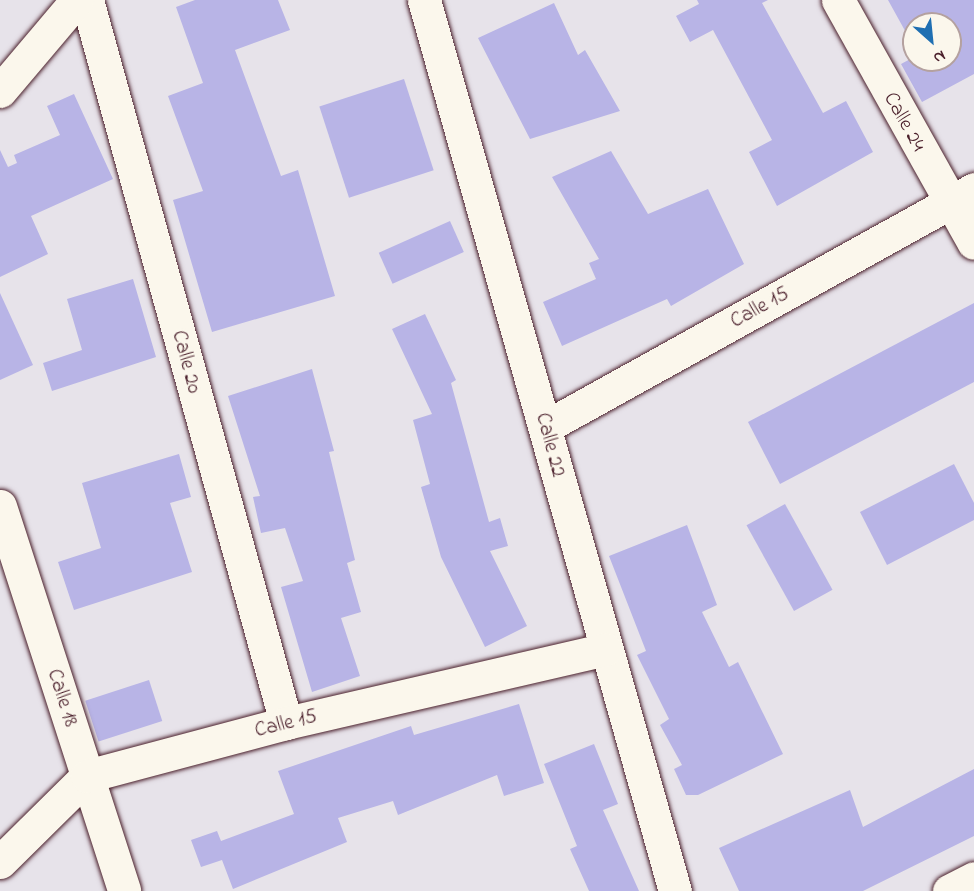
<!DOCTYPE html>
<html>
<head>
<meta charset="utf-8">
<style>
  body { margin:0 }
  #map { position:relative; width:974px; height:891px; overflow:hidden; background:#e7e3ea; font-family:"Indie Flower",sans-serif }
  div>[style] { position:absolute }
  [style*='--x'] { left:calc(var(--x)*1px); top:calc(var(--y)*1px); width:calc(var(--w)*1px); rotate:calc(var(--a)*1deg) }
  .building>* { inset:0; background:#b8b4e6; transform-origin:0 0 }
  .roads { filter:drop-shadow(0 0 2px #4a1f2b) drop-shadow(0 0 2px #4a1f2b) }
  .minor>* { height:33px; margin:-16.5px; padding:0 16.5px; transform-origin:16.5px; border-radius:16.5px; background:#fbf7ec }
  .highway>* { height:33px; margin:-16.5px; padding:0 16.5px; transform-origin:16.5px; border-radius:16.5px; background:#fbf7ec }
  span { translate:-50% -50%; white-space:nowrap; text-align:center; line-height:1.15; -webkit-text-stroke:5px #fbf7ec; paint-order:stroke }
  .street-label { font-size:21px; color:#4a1f2b }
  .north { position:absolute; left:902px; top:12px; width:60px; height:60px; box-sizing:border-box; background:#fbf7ec; border:2px solid #b4a19f; border-radius:50%; rotate:153deg; font-size:16px; font-weight:700; line-height:24px; text-align:center; color:#4a1f2b }
  .north::after { content:''; display:block; margin:auto; width:21px; height:27px; background:#1f6fb2; clip-path:polygon(50% 0,100% 100%,50% 72%,0 100%) }
</style>
</head>
<body>
<div id="map">
  <div class="building">
    <i style="clip-path:polygon(195px 0,278px 0,290px 30px,235px 50px,281px 176px,298px 170px,335px 296px,212px 332px,173px 200px,203px 191px,168px 96px,203px 83px,176px 7px)"></i>
    <i style="clip-path:polygon(697px 0,768px 0,762px 3px,823px 113px,846px 101px,873px 152px,777px 206px,749px 152px,772px 140px,713px 30px,690px 42px,676px 16px,699px 4px)"></i>
    <i style="clip-path:polygon(888px 0,974px 0,974px 74px,922px 102px,901px 64px,914px 57px,950px 60px,950px 24px,914px 24px,914px 47px)"></i>
    <i style="clip-path:polygon(554px 3px,578px 55px,585px 50px,620px 111px,530px 139px,478px 38px)"></i>
    <i style="left:404px;top:79px;width:96px;height:89px;rotate:72deg"></i>
    <i style="clip-path:polygon(74px 94px,113px 179px,31px 216px,48px 254px,0 277px,0 150px,8px 167px,17px 163px,14px 155px,60px 135px,47px 106px)"></i>
    <i style="clip-path:polygon(611px 151px,648px 214px,708px 189px,744px 264px,671px 306px,667px 299px,562px 346px,543px 302px,596px 279px,589px 263px,599px 259px,552px 177px)"></i>
    <i style="left:450px;top:221px;width:34px;height:78px;rotate:66deg"></i>
    <i style="clip-path:polygon(133px 279px,156px 357px,52px 391px,43px 363px,82px 350px,67px 299px)"></i>
    <i style="clip-path:polygon(0 293px,33px 365px,0 380px)"></i>
    <i style="clip-path:polygon(974px 303px,974px 382px,780px 484px,748px 422px)"></i>
    <i style="clip-path:polygon(425px 314px,456px 380px,451px 383px,489px 522px,500px 518px,508px 546px,490px 551px,527px 626px,485px 647px,441px 557px,421px 487px,430px 484px,413px 420px,432px 414px,392px 329px)"></i>
    <i style="clip-path:polygon(312px 369px,334px 451px,329px 452px,355px 560px,347px 563px,361px 612px,341px 618px,360px 676px,312px 692px,281px 587px,303px 581px,285px 528px,261px 533px,253px 497px,260px 496px,228px 396px)"></i>
    <i style="clip-path:polygon(179px 454px,191px 497px,170px 503px,192px 572px,74px 610px,58px 562px,101px 548px,82px 483px)"></i>
    <i style="clip-path:polygon(954px 464px,974px 503px,974px 520px,887px 565px,860px 512px)"></i>
    <i style="left:785px;top:504px;width:98px;height:44px;rotate:61deg"></i>
    <i style="clip-path:polygon(687px 525px,717px 605px,702px 612px,729px 667px,738px 662px,783px 754px,698px 795px,686px 795px,674px 769px,682px 765px,660px 725px,669px 719px,637px 655px,646px 651px,609px 556px)"></i>
    <i style="left:149px;top:680px;width:43px;height:67px;rotate:72deg"></i>
    <i style="clip-path:polygon(519px 704px,544px 783px,504px 796px,497px 775px,398px 815px,393px 801px,338px 818px,347px 842px,233px 889px,222px 860px,201px 867px,191px 840px,217px 831px,221px 841px,294px 814px,278px 771px,411px 726px,414px 735px)"></i>
    <i style="clip-path:polygon(594px 744px,618px 804px,603px 810px,639px 891px,589px 891px,570px 849px,577px 846px,544px 764px)"></i>
    <i style="clip-path:polygon(974px 769px,974px 836px,863px 891px,739px 891px,719px 848px,850px 790px,863px 827px)"></i>
  </div>
  <div class="roads">
    <div class="minor">
      <i style="--x:87;--y:0;--w:750;--a:74.61"></i>
      <i style="--x:424;--y:0;--w:926;--a:74.27"></i>
      <i style="--x:838;--y:0;--w:278;--a:60.8"></i>
      <i style="--x:545;--y:427;--w:491;--a:-29"></i>
      <i style="--x:0;--y:506;--w:404;--a:72.1"></i>
      <i style="--x:0;--y:862;--w:122;--a:-44.7"></i>
      <i style="--x:87;--y:776;--w:206;--a:-14.9"></i>
      <i style="--x:286;--y:723;--w:328;--a:-13"></i>
      <i style="--x:949;--y:891;--w:28;--a:-27"></i>
    </div>
    <div class="highway">
      <i style="--x:0;--y:91;--w:119;--a:-49.8"></i>
    </div>
  </div>
  <div class="street-label">
    <span style="left:904px;top:122px;rotate:61deg">Calle 24</span>
    <span style="left:760px;top:308px;rotate:-29deg">Calle 15</span>
    <span style="left:186px;top:362px;rotate:75deg">Calle 20</span>
    <span style="left:550px;top:445px;rotate:75deg">Calle 22</span>
    <span style="left:62px;top:698px;rotate:72deg">Calle 18</span>
    <span style="left:286px;top:724px;rotate:-14deg">Calle 15</span>
  </div>
  <div class="north">N</div>
</div>
</body>
</html>
